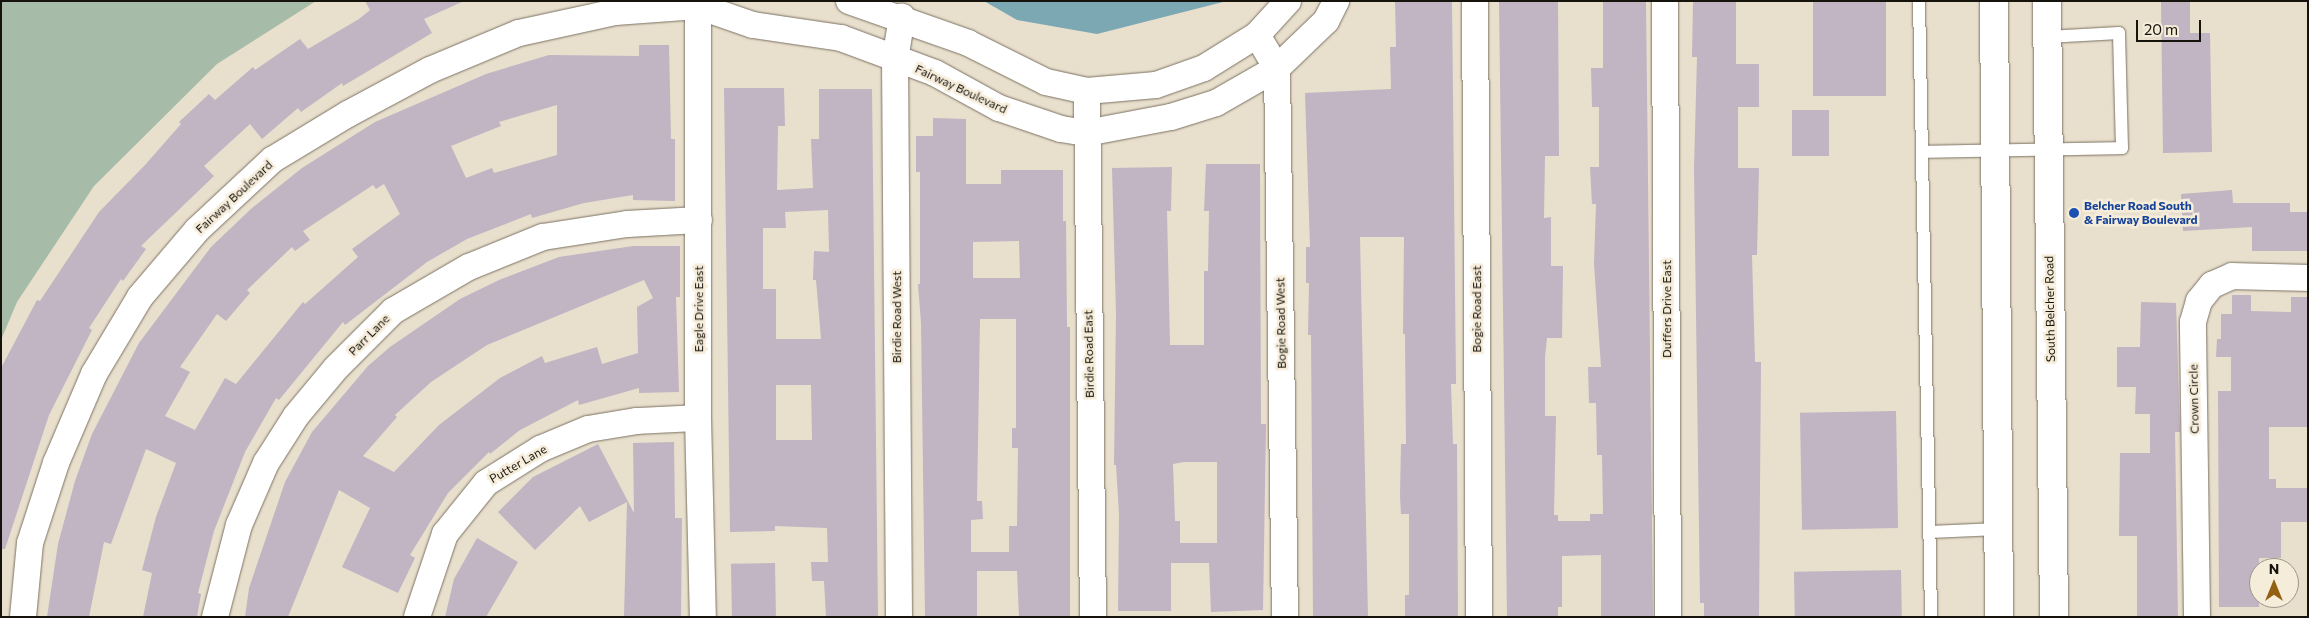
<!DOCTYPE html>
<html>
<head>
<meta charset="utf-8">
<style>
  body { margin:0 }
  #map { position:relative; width:2309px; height:618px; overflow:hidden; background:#e9dfcd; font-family:Commissioner,sans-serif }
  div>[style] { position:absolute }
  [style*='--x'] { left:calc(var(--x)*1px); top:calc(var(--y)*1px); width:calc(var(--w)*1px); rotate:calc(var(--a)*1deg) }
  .green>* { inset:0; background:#a6bba8 }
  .water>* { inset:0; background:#7ca8b4 }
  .building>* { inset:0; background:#c1b4c3; transform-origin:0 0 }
  .roads { filter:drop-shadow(0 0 1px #7b7262) drop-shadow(0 0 1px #7b7262) }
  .service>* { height:12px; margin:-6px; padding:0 6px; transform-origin:6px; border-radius:6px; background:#fff }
  .minor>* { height:26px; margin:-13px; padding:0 13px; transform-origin:13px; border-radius:13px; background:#fff }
  .secondary>* { height:28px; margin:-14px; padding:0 14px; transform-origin:14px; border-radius:14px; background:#fff }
  .dots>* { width:14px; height:14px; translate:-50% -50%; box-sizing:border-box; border:2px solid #f6ecda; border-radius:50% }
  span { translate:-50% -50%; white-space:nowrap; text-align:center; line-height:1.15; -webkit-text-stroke:5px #f6ecda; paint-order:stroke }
  .street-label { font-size:12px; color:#16130c }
  .transit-label { font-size:12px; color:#164399; font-weight:700 }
  .left { translate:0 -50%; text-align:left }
  .frame { position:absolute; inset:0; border:2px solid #16130c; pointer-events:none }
  .north { position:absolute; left:2249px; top:558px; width:50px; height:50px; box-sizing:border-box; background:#f6ecda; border:1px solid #9c9588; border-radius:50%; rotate:0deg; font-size:14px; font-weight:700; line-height:20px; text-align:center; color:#16130c }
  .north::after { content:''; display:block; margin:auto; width:18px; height:22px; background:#935f12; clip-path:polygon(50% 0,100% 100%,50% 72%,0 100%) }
  .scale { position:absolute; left:2136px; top:20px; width:65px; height:22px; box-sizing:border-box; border:2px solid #16130c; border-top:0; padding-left:6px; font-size:15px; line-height:18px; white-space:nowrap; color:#16130c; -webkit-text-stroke:4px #f6ecda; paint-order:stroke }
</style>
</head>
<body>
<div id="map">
  <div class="green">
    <i style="clip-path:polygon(1px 1px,316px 1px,217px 64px,94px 186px,17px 302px,1px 340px)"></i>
  </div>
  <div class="water">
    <i style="clip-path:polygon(984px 1px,1227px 1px,1097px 34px,1017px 20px)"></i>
  </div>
  <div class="building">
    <i style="clip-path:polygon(365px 1px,464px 1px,424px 19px,432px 33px,343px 86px,342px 83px,301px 112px,298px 108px,262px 139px,250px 124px,204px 166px,214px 176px,141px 246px,146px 249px,123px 281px,121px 279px,89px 328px,92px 330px,49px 415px,5px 549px,1px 549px,1px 368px,37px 300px,40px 301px,99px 212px,145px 165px,181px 124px,179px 122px,209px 94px,215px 100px,253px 67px,255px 70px,300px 39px,308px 49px,359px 19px,370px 10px)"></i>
    <i style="clip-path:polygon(1395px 1px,1452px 1px,1456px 384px,1451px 384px,1453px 444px,1457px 444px,1458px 617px,1405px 617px,1405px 595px,1409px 595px,1409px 514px,1401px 514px,1400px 496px,1401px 444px,1406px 444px,1405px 334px,1403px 334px,1404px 237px,1360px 237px,1368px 617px,1313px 617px,1311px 335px,1308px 335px,1309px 283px,1306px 283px,1306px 247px,1310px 247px,1305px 93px,1391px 89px,1390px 47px,1396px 47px)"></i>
    <i style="clip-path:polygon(1499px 1px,1558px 1px,1559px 156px,1545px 156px,1544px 218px,1551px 217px,1551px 266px,1563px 266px,1562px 338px,1547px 338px,1545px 357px,1545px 416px,1556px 416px,1554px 515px,1558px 515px,1558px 521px,1590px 521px,1590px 514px,1603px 514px,1602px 455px,1597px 455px,1596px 403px,1589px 403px,1588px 367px,1601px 367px,1594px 264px,1596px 204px,1592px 204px,1590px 167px,1599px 167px,1599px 107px,1592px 107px,1591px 68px,1603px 68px,1603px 1px,1646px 1px,1653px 617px,1601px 617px,1601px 555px,1562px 556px,1562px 607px,1558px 607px,1558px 617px,1507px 617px)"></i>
    <i style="clip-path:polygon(1693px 1px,1736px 1px,1736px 64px,1759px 64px,1759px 107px,1738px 107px,1738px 168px,1759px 168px,1757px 255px,1752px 255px,1755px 362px,1761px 362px,1759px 617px,1704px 617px,1704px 603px,1700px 603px,1694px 169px,1697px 57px,1692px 57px)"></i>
    <i style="left:1813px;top:1px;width:73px;height:95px"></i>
    <i style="clip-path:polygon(2161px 1px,2190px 1px,2190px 33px,2210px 33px,2212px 152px,2163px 153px)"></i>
    <i style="clip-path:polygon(evenodd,639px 45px,669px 45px,671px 139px,675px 139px,675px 201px,633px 200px,633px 195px,584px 203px,532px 218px,531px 214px,467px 239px,427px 262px,345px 325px,343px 322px,279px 400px,276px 398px,245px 452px,214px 531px,198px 593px,201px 594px,197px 617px,143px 617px,152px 573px,142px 570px,156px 517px,176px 463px,146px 449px,111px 544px,104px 542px,89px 617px,47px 617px,58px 544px,75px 481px,92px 434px,139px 343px,211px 247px,252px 208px,302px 168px,375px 122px,486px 74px,549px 55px,639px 56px,639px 45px,557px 105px,557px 155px,494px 173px,492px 168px,466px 178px,451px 146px,501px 126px,499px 122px,557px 105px,639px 45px,384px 184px,400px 214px,352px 249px,358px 257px,305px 304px,303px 302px,236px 384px,225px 378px,195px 430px,165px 416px,190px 372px,180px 367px,217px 314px,226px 321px,250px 293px,247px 290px,292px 247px,295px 251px,310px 240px,303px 231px,373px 185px,376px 189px,384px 184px)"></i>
    <i style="clip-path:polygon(evenodd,724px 88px,784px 88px,785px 126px,778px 126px,777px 190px,813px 188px,811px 139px,819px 139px,819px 89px,872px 89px,878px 617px,826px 617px,824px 581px,812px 581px,811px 562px,828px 562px,827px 528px,775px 526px,775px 531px,730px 532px,724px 88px,828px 210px,829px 252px,814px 251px,813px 280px,816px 280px,821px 339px,776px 339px,776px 289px,763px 289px,763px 228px,786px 228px,785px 212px,828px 210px,724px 88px,776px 385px,811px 385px,812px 440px,776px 440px,776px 385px)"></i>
    <i style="left:1792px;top:110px;width:37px;height:46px"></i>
    <i style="clip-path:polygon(evenodd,933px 118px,966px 119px,966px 184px,1001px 184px,1001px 170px,1063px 170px,1063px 221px,1066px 221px,1067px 327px,1070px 327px,1070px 617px,1019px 617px,1017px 571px,977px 571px,977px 617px,925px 617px,921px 323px,918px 284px,920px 284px,920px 172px,916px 172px,916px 136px,933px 136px,933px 118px,1019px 241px,1020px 278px,973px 278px,973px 242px,1019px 241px,933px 118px,980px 319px,1016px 319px,1016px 428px,1012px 428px,1012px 448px,1018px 448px,1017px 526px,1009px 526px,1009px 552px,971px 552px,971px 520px,983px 519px,982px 501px,977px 501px,980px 319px)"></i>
    <i style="clip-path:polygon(evenodd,1206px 164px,1260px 164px,1261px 424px,1266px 424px,1263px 610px,1211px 612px,1209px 563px,1171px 563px,1171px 611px,1118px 611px,1119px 514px,1116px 465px,1114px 465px,1116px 313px,1112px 168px,1172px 167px,1171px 211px,1167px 211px,1170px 345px,1204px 345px,1204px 271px,1208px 271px,1209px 211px,1204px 211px,1206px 164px,1184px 462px,1217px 462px,1217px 543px,1180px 543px,1180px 521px,1175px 521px,1173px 464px,1184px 462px)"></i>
    <i style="clip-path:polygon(2232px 190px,2233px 203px,2290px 203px,2290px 212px,2308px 212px,2308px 251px,2252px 251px,2252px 227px,2183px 231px,2181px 194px)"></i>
    <i style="clip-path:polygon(evenodd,633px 246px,680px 246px,680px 297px,676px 297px,679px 392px,639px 393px,639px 388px,579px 405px,578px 400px,520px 430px,490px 454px,489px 452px,448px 493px,410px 555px,415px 558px,398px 593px,342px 567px,370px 508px,339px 490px,288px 617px,245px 617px,249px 588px,285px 482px,312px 432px,368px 366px,390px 347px,460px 299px,499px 280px,559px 257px,633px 246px,644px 280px,653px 298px,637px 307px,638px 353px,602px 364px,597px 347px,545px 363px,542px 356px,500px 378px,439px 425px,394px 472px,363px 456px,397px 417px,395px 415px,431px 382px,487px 345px,644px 280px)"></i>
    <i style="clip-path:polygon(2232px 295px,2251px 295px,2251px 311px,2291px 312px,2291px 297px,2308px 297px,2308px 427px,2269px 427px,2269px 479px,2276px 479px,2276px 488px,2308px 488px,2308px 522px,2281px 522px,2281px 558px,2259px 558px,2259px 607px,2219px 607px,2218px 391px,2231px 391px,2231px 357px,2216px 357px,2217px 339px,2221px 339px,2221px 314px,2232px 314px)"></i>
    <i style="clip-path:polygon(2141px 302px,2176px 303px,2180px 432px,2175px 432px,2178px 617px,2137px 617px,2137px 536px,2119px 536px,2120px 453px,2150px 453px,2150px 414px,2135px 414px,2136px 387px,2117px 387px,2117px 347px,2140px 347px)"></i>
    <i style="left:1896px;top:411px;width:117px;height:96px;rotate:89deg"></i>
    <i style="clip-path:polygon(674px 442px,675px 518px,682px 518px,681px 617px,624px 617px,627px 502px,589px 522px,580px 506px,535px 550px,498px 512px,533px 477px,598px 444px,634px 513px,633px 443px)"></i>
    <i style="clip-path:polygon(477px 538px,518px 562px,486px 617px,445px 617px,454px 579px)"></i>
    <i style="left:775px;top:563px;width:54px;height:44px;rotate:89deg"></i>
    <i style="left:1901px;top:570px;width:47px;height:107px;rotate:89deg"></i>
  </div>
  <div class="roads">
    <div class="service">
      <i style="--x:1919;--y:1;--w:616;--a:88.88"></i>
      <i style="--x:1922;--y:152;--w:200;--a:-1.1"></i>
      <i style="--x:2122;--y:148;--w:115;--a:-91.5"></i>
      <i style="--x:2119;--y:33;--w:72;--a:176.8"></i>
      <i style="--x:1930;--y:532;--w:68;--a:-2.5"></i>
    </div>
    <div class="minor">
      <i style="--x:698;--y:1;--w:417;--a:90"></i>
      <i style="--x:698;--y:418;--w:199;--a:88.6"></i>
      <i style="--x:849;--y:1;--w:126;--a:19.4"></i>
      <i style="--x:968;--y:43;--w:87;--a:26.6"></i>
      <i style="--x:1046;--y:82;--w:42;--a:12.4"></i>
      <i style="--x:1087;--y:91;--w:69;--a:-5"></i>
      <i style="--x:1156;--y:85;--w:51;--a:-19.5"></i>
      <i style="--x:1204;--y:68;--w:62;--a:-31.9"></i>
      <i style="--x:1257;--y:35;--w:46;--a:-47.6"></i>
      <i style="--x:1475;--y:1;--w:616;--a:89.63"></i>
      <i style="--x:1665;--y:1;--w:616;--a:89.72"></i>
      <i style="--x:698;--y:6;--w:58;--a:19.1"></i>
      <i style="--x:753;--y:25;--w:89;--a:8.4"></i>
      <i style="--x:841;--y:38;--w:100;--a:20.4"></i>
      <i style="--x:935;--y:73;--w:73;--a:28.7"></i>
      <i style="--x:999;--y:108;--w:65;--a:18.7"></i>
      <i style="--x:1061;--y:129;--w:25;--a:9"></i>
      <i style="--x:1086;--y:133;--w:86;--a:-10.7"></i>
      <i style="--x:1171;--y:117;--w:47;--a:-17.3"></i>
      <i style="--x:1216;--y:103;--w:70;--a:-29.8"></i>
      <i style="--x:1277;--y:68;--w:68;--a:-43.8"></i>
      <i style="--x:1326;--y:21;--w:22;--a:-63"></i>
      <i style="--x:1257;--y:35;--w:39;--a:59"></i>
      <i style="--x:1277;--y:68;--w:549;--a:89.17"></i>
      <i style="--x:1087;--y:91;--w:526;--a:89.35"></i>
      <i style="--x:23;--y:617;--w:74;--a:-84.6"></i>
      <i style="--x:30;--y:543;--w:84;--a:-72"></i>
      <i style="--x:56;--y:463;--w:97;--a:-66.9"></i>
      <i style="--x:94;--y:374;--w:90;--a:-59.1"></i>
      <i style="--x:140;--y:297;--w:88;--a:-49.6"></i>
      <i style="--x:197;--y:230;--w:103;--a:-43"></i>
      <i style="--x:272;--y:160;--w:89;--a:-31.2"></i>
      <i style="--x:348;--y:114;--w:93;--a:-28.2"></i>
      <i style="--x:430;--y:70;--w:96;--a:-22.6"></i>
      <i style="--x:519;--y:33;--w:98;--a:-12.3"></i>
      <i style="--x:615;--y:12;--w:83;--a:-4.1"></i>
      <i style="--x:698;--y:6;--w:13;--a:-23"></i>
      <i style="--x:215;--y:617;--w:95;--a:-75.4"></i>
      <i style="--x:239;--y:525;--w:68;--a:-66.5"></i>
      <i style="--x:266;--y:463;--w:56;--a:-57.4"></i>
      <i style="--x:296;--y:416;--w:62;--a:-50.2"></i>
      <i style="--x:336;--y:368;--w:81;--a:-45"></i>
      <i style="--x:393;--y:311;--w:88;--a:-30.1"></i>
      <i style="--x:469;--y:267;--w:80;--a:-22.1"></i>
      <i style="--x:543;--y:237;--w:85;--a:-8.8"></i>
      <i style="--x:627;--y:224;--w:72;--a:-3.2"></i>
      <i style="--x:417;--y:617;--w:88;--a:-71.4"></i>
      <i style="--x:445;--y:534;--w:65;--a:-51.2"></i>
      <i style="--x:486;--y:483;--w:64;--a:-32.2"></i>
      <i style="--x:540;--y:449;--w:52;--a:-22.6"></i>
      <i style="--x:588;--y:429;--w:50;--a:-9.3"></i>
      <i style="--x:637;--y:421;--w:61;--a:-2.8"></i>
      <i style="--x:899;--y:617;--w:557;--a:-90.41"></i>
      <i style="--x:895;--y:60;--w:44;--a:-80.8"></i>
      <i style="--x:2197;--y:617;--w:295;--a:-90.8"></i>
      <i style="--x:2193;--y:322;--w:22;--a:-74"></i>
      <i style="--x:2199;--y:301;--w:21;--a:-51"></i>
      <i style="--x:2212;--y:285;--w:22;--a:-24"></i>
      <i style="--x:2232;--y:276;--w:76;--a:1.5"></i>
    </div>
    <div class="secondary">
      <i style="--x:1994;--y:1;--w:616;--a:89.53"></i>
      <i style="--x:2047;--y:1;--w:616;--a:89.35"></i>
    </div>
  </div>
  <div class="dots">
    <i style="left:2074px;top:213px;background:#1a4fb4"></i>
  </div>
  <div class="street-label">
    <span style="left:961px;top:89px;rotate:25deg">Fairway Boulevard</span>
    <span style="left:234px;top:197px;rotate:-43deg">Fairway Boulevard</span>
    <span style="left:699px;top:309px;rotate:-90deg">Eagle Drive East</span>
    <span style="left:1477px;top:309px;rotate:-90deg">Bogie Road East</span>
    <span style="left:1667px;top:309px;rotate:-90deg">Duffers Drive East</span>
    <span style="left:2050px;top:309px;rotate:-91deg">South Belcher Road</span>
    <span style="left:897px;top:317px;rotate:-90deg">Birdie Road West</span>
    <span style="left:1281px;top:323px;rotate:-91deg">Bogie Road West</span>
    <span style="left:369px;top:335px;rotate:-45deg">Parr Lane</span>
    <span style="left:1089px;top:354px;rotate:-91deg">Birdie Road East</span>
    <span style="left:2194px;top:399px;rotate:-91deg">Crown Circle</span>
    <span style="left:518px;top:464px;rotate:-30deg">Putter Lane</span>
  </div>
  <div class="transit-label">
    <span class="left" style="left:2084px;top:213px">Belcher Road South<br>&amp; Fairway Boulevard</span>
  </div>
  <div class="frame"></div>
  <div class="north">N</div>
  <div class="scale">20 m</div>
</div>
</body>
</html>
